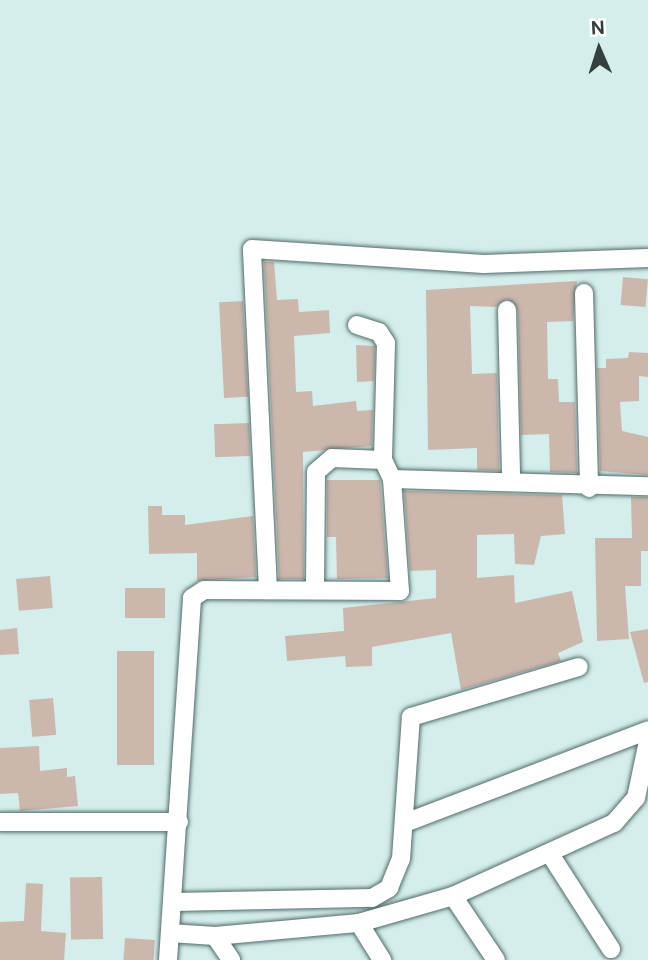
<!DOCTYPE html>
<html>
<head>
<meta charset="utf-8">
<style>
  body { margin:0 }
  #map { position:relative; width:648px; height:960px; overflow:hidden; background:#d3eeeb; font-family:"DM Sans",sans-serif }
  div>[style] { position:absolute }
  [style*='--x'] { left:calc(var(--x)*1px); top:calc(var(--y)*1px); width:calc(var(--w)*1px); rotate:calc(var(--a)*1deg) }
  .building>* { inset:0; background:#ccb7ac; transform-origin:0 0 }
  .roads { filter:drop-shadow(0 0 2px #536b69) drop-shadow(0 0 2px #536b69) }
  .minor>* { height:18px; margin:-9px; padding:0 9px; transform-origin:9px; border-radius:9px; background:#fff }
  span { translate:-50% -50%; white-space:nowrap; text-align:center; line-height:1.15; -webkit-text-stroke:5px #fff; paint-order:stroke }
  .north { position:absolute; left:564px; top:14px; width:70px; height:70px; -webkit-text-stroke:5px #fff; paint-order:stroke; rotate:357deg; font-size:19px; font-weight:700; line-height:28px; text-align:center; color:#343f3e }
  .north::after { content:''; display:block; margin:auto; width:24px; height:32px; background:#343f3e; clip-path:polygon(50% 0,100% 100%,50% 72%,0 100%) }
</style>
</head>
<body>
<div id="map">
  <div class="building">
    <i style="clip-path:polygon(264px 262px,274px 262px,277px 300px,298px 299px,299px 312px,329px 310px,330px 333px,294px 336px,296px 392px,312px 391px,313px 406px,356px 401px,357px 411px,373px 410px,372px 446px,303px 452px,304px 579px,279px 579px)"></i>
    <i style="left:623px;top:277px;width:25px;height:28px;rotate:5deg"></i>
    <i style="clip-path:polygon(577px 281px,573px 321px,547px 322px,548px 379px,558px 379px,559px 402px,575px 402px,577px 473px,550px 472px,549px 434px,521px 435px,518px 310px,507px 299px,496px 307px,470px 306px,472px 374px,497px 373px,499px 471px,477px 470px,477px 448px,428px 450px,426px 290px)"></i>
    <i style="left:243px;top:301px;width:96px;height:24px;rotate:87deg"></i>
    <i style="clip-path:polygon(356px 345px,375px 346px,374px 381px,357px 382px)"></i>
    <i style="clip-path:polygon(629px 352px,648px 353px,648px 377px,639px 376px,639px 401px,620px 402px,622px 431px,648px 437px,648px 475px,600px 471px,597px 368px,606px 368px,606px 359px,628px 358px)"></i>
    <i style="left:249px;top:423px;width:33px;height:35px;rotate:88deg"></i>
    <i style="clip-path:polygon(327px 480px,380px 480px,388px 578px,337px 579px,336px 537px,327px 537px)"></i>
    <i style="clip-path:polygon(404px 491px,562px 495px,565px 534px,541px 536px,534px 565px,515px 564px,514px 534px,477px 535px,477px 578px,514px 575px,515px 603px,572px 591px,583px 642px,558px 653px,561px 661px,461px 690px,451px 633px,372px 647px,372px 666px,346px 667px,345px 656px,287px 661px,285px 636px,344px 631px,343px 608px,436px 598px,436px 570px,410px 571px)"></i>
    <i style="clip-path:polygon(631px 497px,648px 497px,648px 551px,641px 551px,641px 586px,625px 586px,629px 639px,597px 641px,595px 538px,632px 538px)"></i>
    <i style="clip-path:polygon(148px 506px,162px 506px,162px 515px,185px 515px,185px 525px,253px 516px,256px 577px,197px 581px,197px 553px,149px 554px)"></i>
    <i style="left:50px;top:576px;width:32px;height:34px;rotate:85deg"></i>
    <i style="left:165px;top:588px;width:30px;height:40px;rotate:90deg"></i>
    <i style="clip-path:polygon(17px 628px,19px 654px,0 655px,0 630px)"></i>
    <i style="clip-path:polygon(648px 629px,648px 682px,644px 683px,630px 632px)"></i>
    <i style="left:117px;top:651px;width:37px;height:114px"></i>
    <i style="left:53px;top:698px;width:37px;height:24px;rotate:85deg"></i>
    <i style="clip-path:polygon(39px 746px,40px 771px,67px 768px,67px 777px,75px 776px,78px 806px,20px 811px,18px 793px,0 794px,0 748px)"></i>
    <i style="left:102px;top:877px;width:62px;height:32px;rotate:89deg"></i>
    <i style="clip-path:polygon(26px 883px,43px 884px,41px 931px,66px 933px,64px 960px,0 960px,0 922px,24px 921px)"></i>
    <i style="left:125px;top:938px;width:30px;height:22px;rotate:4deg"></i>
  </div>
  <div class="roads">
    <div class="minor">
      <i style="--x:584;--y:293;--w:195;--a:88.5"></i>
      <i style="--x:507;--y:310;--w:169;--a:88.6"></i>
      <i style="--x:357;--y:325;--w:23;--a:18"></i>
      <i style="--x:379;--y:332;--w:13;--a:58"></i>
      <i style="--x:386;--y:343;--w:117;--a:91.5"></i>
      <i style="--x:392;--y:479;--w:256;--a:1.6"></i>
      <i style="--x:268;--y:590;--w:341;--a:-92.7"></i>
      <i style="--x:252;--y:249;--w:232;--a:3.7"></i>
      <i style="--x:484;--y:264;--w:164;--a:-2.1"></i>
      <i style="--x:0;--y:822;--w:179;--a:0"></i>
      <i style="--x:405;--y:823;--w:260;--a:-20.9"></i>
      <i style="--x:550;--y:854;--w:113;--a:57.3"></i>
      <i style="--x:453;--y:896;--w:77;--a:56.1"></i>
      <i style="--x:175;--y:902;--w:197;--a:-1.2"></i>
      <i style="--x:372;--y:898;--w:20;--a:-30"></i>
      <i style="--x:389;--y:888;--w:31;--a:-68"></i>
      <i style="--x:401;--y:859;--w:142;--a:-86"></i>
      <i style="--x:411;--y:717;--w:175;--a:-16.6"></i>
      <i style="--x:359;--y:923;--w:44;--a:58.1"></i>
      <i style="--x:170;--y:933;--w:45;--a:3.8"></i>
      <i style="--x:215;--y:936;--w:145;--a:-5.2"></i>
      <i style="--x:359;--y:923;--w:98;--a:-16"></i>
      <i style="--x:453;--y:896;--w:177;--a:-24.4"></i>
      <i style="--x:614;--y:823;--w:33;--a:-49"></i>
      <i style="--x:636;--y:798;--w:58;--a:-78.1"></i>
      <i style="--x:215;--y:936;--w:29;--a:56"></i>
      <i style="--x:168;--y:960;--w:363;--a:-86.2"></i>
      <i style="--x:192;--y:598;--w:14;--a:-34"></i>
      <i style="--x:204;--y:590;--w:196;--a:0.3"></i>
      <i style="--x:400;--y:591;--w:112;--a:-94.1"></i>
      <i style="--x:392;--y:479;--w:21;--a:-115"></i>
      <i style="--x:383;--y:460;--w:51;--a:-177.8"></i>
      <i style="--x:332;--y:458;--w:21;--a:139"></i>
      <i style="--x:316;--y:472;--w:115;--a:90.5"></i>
    </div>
  </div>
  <div class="north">N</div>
</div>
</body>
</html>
